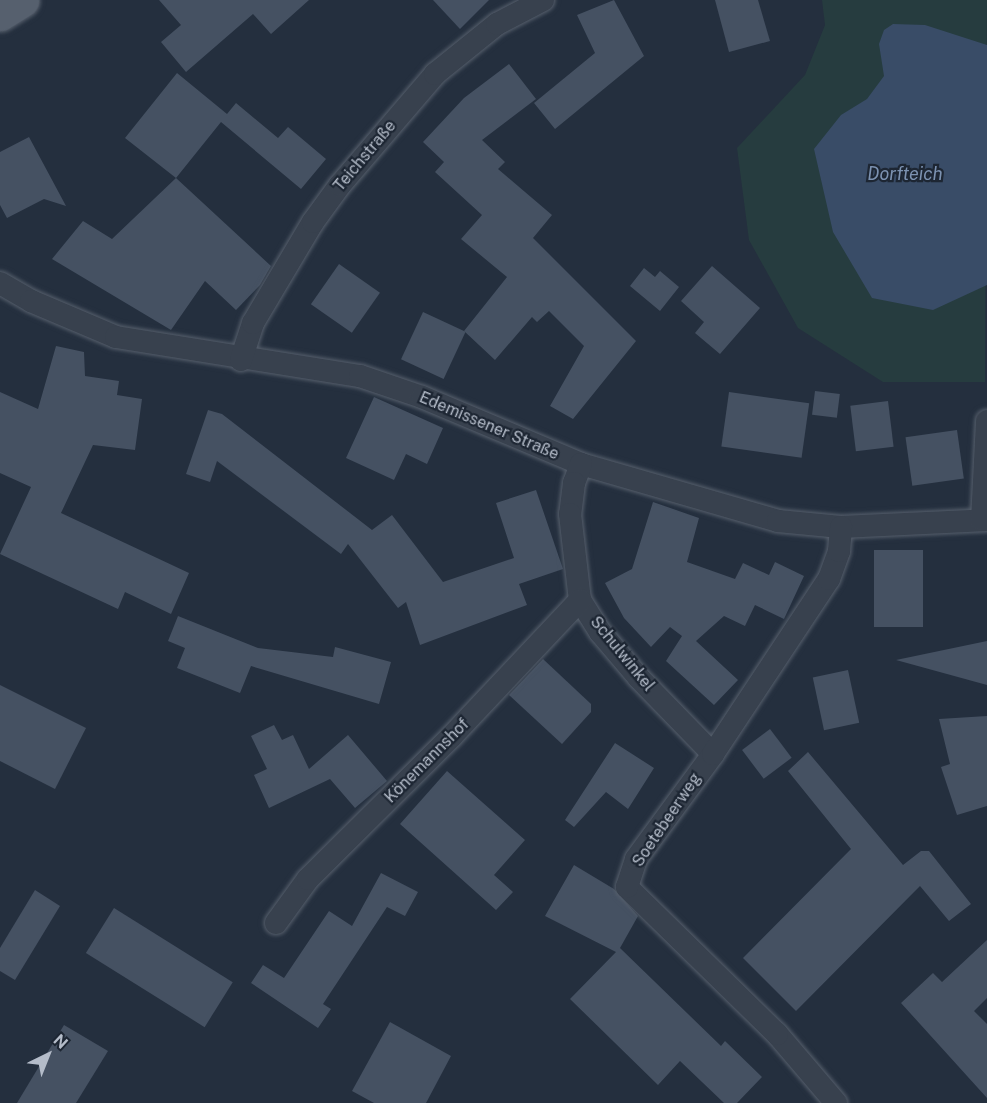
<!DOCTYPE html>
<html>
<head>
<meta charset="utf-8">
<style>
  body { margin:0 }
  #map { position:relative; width:987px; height:1103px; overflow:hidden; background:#242f3e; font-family:"Public Sans",sans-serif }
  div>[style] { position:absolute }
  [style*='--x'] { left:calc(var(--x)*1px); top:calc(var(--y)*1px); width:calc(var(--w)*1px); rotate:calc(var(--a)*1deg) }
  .green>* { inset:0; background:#263c3f }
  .water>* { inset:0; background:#394c67 }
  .building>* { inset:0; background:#455162; transform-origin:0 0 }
  .roads { filter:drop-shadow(0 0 2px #565f6c) drop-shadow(0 0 2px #565f6c) }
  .street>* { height:22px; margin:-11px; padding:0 11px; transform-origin:11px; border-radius:11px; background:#38414e }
  .primary>* { height:33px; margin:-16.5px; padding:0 16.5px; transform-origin:16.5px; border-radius:16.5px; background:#56606e }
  span { translate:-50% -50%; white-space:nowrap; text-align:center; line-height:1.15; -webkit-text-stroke:4.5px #1d2633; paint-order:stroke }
  .street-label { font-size:16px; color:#b4bcc9 }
  .water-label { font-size:18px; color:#7c92b1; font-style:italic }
  .north { position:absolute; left:18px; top:1025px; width:60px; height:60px; -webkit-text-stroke:4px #1d2633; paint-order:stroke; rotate:43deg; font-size:16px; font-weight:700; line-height:24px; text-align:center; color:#b4bcc9 }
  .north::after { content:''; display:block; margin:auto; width:21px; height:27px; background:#b4bcc9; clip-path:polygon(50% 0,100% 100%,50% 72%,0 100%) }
</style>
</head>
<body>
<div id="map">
  <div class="green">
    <i style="clip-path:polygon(822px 0,987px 0,985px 382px,883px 382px,798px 328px,749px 240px,737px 148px,805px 75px,825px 25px)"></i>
  </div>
  <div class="water">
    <i style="clip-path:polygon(893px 24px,925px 25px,987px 45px,987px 285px,933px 310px,872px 298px,833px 232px,814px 149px,841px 115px,867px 99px,884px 76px,879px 44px,884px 30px)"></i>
  </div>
  <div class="building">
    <i style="clip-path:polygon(159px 0,309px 0,271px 34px,253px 14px,186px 72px,161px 42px,181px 25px)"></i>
    <i style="clip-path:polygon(433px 0,489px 0,460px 29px)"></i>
    <i style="clip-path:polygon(614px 0,644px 56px,555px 129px,534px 103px,595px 53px,577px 15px)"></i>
    <i style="clip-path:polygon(715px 0,758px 0,770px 41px,729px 52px)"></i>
    <i style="clip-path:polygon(509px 64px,536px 99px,482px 140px,505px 162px,498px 169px,552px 215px,533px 238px,636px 341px,573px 419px,550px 406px,584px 346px,549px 311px,537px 322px,532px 317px,495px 360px,464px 331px,507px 277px,461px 239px,482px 215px,435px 172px,444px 162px,423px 142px,464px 98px)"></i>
    <i style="clip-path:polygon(177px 73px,227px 114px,236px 103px,278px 138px,288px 127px,326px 159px,301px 189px,221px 122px,176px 178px,125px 138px)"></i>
    <i style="clip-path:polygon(29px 137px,66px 206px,44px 199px,7px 218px,0 205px,0 152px)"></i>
    <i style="clip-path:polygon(176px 178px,271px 266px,260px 285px,236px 310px,205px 281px,171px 330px,52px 259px,83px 221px,112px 239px)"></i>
    <i style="left:339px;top:264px;width:50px;height:49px;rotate:35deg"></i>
    <i style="clip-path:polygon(712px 266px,760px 308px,720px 354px,695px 333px,704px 322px,681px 301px)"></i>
    <i style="clip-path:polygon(644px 268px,655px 277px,660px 271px,679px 287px,660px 311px,630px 286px)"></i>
    <i style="left:423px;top:312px;width:47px;height:52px;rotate:25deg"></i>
    <i style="clip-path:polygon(56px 346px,84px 352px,85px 376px,119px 381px,117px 395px,142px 399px,135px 450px,93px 445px,61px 513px,189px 573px,171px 614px,125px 592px,118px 609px,0 554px,31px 487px,0 473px,0 392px,38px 409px)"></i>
    <i style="left:815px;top:391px;width:25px;height:24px;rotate:7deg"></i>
    <i style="left:729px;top:392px;width:81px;height:55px;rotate:8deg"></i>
    <i style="clip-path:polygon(374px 397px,443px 428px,427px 464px,406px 454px,394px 480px,346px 458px)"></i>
    <i style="left:888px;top:401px;width:46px;height:38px;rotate:83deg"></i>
    <i style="clip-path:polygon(208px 410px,222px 414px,372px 530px,392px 515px,443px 582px,514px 558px,496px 503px,536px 490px,563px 569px,519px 584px,527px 605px,420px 645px,406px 602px,398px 608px,348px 544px,341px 554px,217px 461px,210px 482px,186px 474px)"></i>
    <i style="left:957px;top:430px;width:49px;height:52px;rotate:82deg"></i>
    <i style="clip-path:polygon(653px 502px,699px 518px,687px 562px,735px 579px,743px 563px,769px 575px,775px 562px,804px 576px,784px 619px,755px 605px,745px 626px,724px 616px,696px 641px,738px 680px,714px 705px,666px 661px,682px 636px,670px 627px,651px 647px,624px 618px,605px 583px,632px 569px)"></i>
    <i style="left:874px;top:550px;width:49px;height:77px"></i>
    <i style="clip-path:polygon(178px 616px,258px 648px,333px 657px,335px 647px,391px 662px,379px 704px,251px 666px,240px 693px,177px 668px,185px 648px,168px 641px)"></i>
    <i style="clip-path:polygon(987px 641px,987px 685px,896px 660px)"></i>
    <i style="clip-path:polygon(543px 659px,591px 704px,591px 712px,562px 744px,509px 695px)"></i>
    <i style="left:848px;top:670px;width:54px;height:36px;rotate:78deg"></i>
    <i style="clip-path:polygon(0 685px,86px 728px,55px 789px,0 761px)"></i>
    <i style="clip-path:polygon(987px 716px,987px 806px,957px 815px,941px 767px,950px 764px,939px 719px)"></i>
    <i style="clip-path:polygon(274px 725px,282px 740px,293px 735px,309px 769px,348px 735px,387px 781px,355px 808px,330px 779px,269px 808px,254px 775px,267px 769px,251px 736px)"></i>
    <i style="left:770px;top:729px;width:36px;height:35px;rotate:53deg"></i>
    <i style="clip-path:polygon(615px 743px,654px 768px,628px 809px,606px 792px,574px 827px,565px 820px)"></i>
    <i style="clip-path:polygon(808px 752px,903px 865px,921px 851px,929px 851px,971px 904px,949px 921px,920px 886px,796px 1011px,743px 958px,851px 849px,788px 771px)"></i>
    <i style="clip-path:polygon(447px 771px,525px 840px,494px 875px,513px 892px,496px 910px,400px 824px)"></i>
    <i style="clip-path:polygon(574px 865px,614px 889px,638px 916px,620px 948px,721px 1046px,725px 1041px,762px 1077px,737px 1103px,724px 1103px,680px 1061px,658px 1085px,570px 999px,616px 952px,545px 916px)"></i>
    <i style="clip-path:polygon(381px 873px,418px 892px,405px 916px,387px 907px,323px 1004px,331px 1009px,318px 1028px,251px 983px,263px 965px,284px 978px,329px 911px,352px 926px)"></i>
    <i style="clip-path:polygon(35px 890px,60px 906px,15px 980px,0 971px,0 948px)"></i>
    <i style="left:114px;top:908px;width:140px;height:53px;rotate:32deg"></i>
    <i style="clip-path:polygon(987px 940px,987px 998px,974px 1011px,987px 1024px,987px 1098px,901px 1003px,933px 973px,942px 982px)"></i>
    <i style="clip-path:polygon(390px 1022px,451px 1056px,426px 1103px,374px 1103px,352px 1091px)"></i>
    <i style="clip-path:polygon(64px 1025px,108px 1051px,76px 1103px,17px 1103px)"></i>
  </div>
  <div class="roads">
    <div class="street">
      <i style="--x:0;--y:283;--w:36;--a:30"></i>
      <i style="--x:31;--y:301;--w:92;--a:23"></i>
      <i style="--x:116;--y:337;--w:247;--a:9.1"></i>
      <i style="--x:360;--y:376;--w:65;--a:18.7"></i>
      <i style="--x:422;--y:397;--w:173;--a:22.8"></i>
      <i style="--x:581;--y:464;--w:205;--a:16.1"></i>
      <i style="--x:778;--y:521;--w:63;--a:5.4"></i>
      <i style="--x:841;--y:527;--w:146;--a:-2.7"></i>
      <i style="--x:241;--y:360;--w:39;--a:-72"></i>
      <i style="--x:253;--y:323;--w:117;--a:-59.3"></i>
      <i style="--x:313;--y:222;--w:46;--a:-53.9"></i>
      <i style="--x:340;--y:185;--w:146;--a:-49.4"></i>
      <i style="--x:435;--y:74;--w:80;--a:-38.9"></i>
      <i style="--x:497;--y:24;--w:52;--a:-27.6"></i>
      <i style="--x:581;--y:464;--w:20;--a:110"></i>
      <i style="--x:574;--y:483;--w:31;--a:97"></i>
      <i style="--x:570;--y:514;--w:87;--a:83.4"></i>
      <i style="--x:580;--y:600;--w:38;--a:58"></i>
      <i style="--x:600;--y:632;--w:60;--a:49.7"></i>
      <i style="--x:639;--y:678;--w:106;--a:45.8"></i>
      <i style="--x:982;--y:520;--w:99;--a:-87.1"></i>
      <i style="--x:276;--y:923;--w:54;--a:-54"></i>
      <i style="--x:308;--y:879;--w:203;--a:-44.8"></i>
      <i style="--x:452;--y:736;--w:187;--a:-46.7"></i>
      <i style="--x:836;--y:1103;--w:91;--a:-130.5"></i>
      <i style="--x:777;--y:1034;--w:210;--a:-135.6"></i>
      <i style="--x:627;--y:887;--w:29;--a:-72"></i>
      <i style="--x:636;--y:859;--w:130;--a:-53.7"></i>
      <i style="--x:713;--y:754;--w:210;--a:-56.5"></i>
      <i style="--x:829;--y:579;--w:30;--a:-70"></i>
      <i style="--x:839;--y:551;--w:24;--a:-85"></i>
    </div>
    <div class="primary">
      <i style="--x:0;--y:14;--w:26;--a:-32"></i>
    </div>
  </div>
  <div class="street-label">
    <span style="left:365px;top:156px;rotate:-50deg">Teichstraße</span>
    <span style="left:489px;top:426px;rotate:23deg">Edemissener Straße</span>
    <span style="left:622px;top:654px;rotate:51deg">Schulwinkel</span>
    <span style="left:427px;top:761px;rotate:-45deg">Könemannshof</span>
    <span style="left:667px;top:820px;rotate:-56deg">Soetebeerweg</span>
  </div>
  <div class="water-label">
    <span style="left:905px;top:174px">Dorfteich</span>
  </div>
  <div class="north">N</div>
</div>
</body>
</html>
